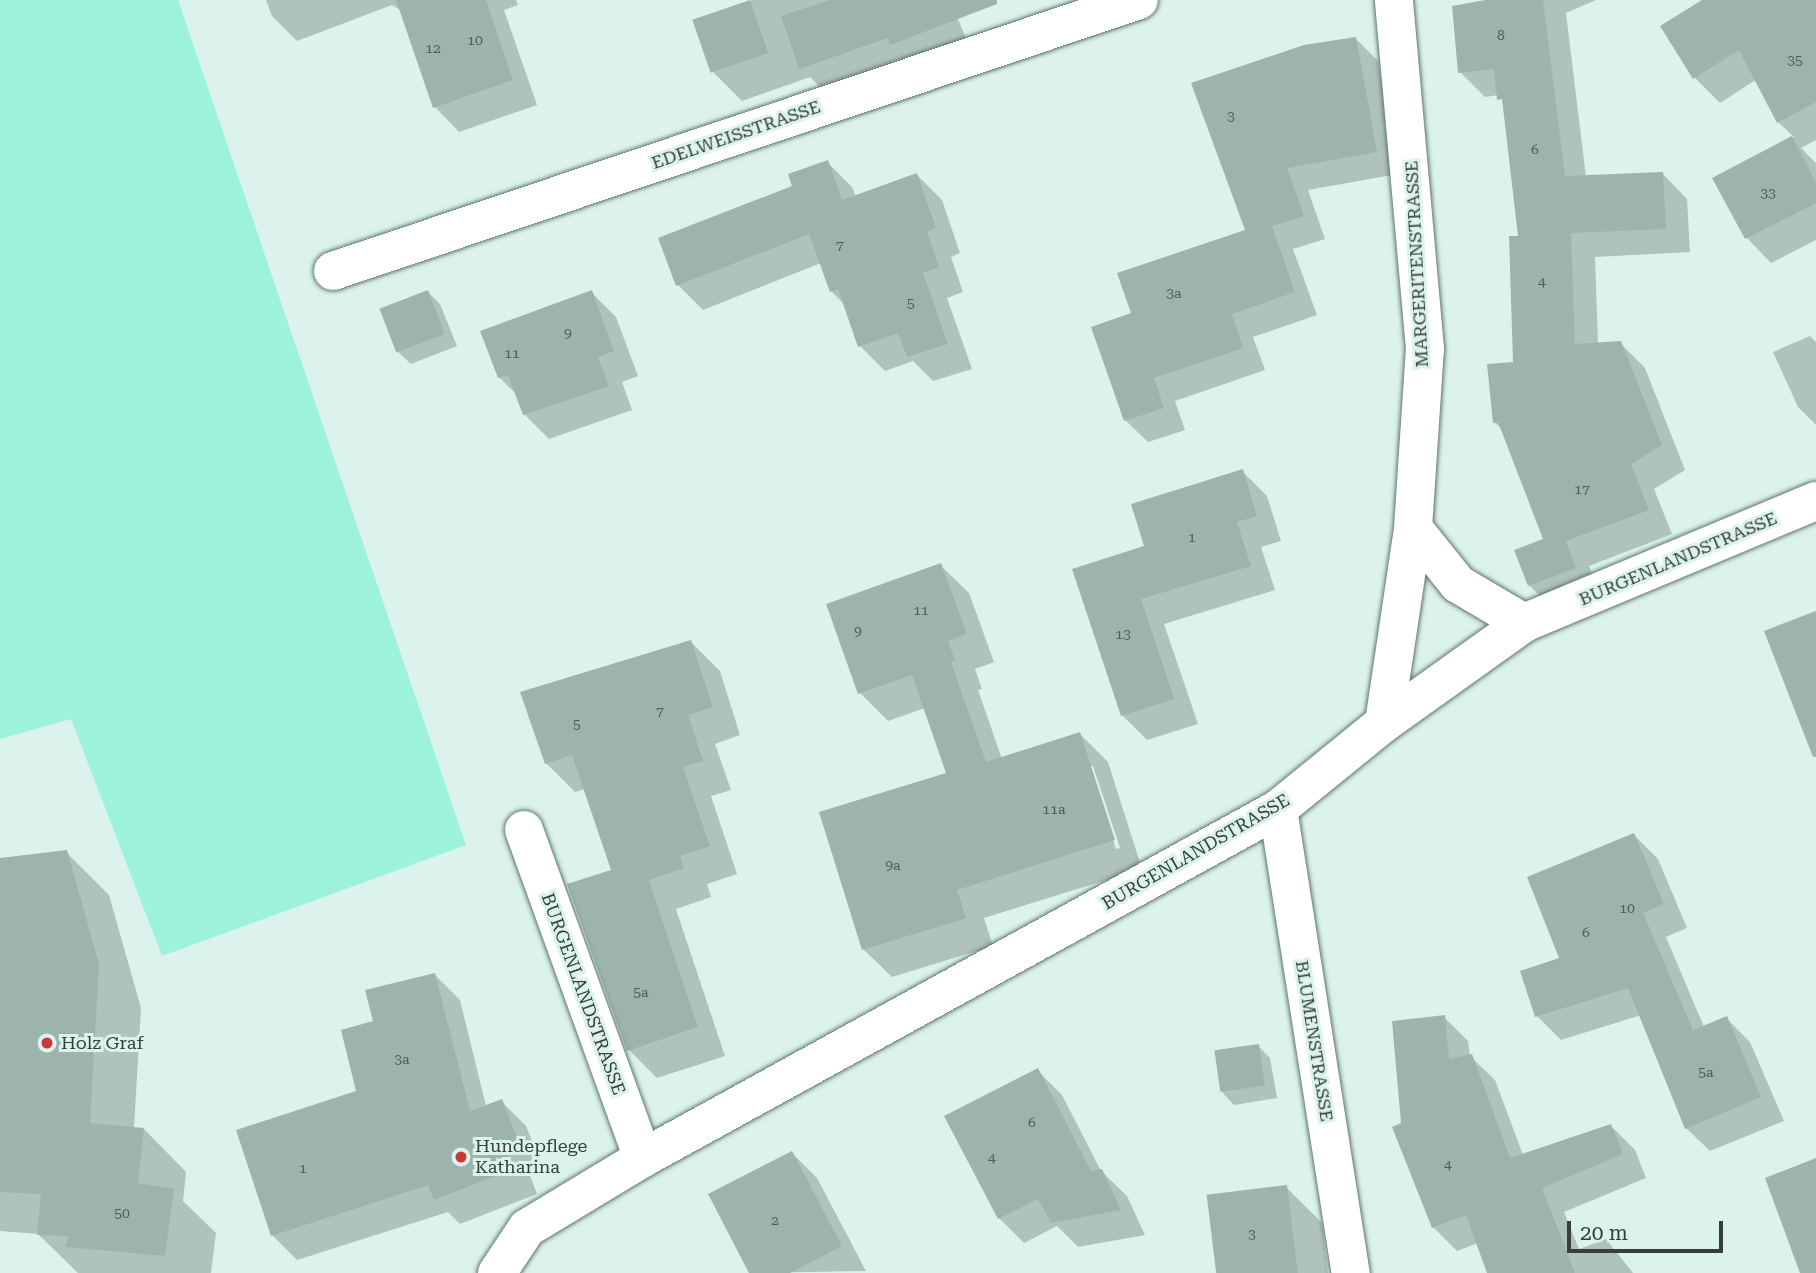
<!DOCTYPE html>
<html>
<head>
<meta charset="utf-8">
<style>
  body { margin:0 }
  #map { position:relative; width:1816px; height:1273px; overflow:hidden; background:#dbf3ec; font-family:"Roboto Serif",serif }
  div>[style] { position:absolute }
  [style*='--x'] { left:calc(var(--x)*1px); top:calc(var(--y)*1px); width:calc(var(--w)*1px); rotate:calc(var(--a)*1deg) }
  .green>* { inset:0; background:#9df2dc }
  .shadow>* { inset:0; background:#0003 }
  .building>* { inset:0; background:#9db4ae; transform-origin:0 0 }
  .roads { filter:drop-shadow(0 0 2px #5f746e) drop-shadow(0 0 2px #5f746e) }
  .street>* { height:38px; margin:-19px; padding:0 19px; transform-origin:19px; border-radius:19px; background:#fff }
  .dots>* { width:19px; height:19px; translate:-50% -50%; box-sizing:border-box; border:4px solid #dbf3ec; border-radius:50% }
  span { translate:-50% -50%; white-space:nowrap; text-align:center; line-height:1.15; -webkit-text-stroke:6px #dbf3ec; paint-order:stroke }
  .number-label { font-size:14px; color:#505c59 }
  .number-label span { -webkit-text-stroke-width:0 }
  .street-label { font-size:18px; color:#363f3d }
  .poi-label { font-size:18px; color:#363f3d }
  .left { translate:0 -50%; text-align:left }
  .scale { position:absolute; left:1567px; top:1221px; width:156px; height:32px; box-sizing:border-box; border:4px solid #363f3d; border-top:0; padding-left:9px; font-size:21px; line-height:24px; white-space:nowrap; color:#363f3d; -webkit-text-stroke:5px #dbf3ec; paint-order:stroke }
</style>
</head>
<body>
<div id="map">
  <div class="green">
    <i style="clip-path:polygon(0 0,178px 0,466px 845px,162px 956px,71px 719px,0 739px)"></i>
  </div>
  <div class="shadow">
    <i style="clip-path:polygon(266px 0,516px 0,518px 5px,504px 10px,537px 105px,459px 132px,435px 107px,402px 11px,392px 5px,297px 41px,272px 16px)"></i>
    <i style="clip-path:polygon(752px 0,950px 0,972px 53px,830px 97px,810px 77px,742px 101px,713px 72px,694px 21px)"></i>
    <i style="clip-path:polygon(1485px 0,1596px 0,1566px 13px,1586px 177px,1663px 174px,1687px 199px,1690px 252px,1595px 257px,1598px 344px,1620px 343px,1645px 368px,1685px 470px,1654px 489px,1672px 534px,1589px 566px,1599px 592px,1554px 610px,1529px 585px,1545px 540px,1504px 431px,1494px 422px,1515px 364px,1520px 238px,1505px 104px,1499px 95px,1485px 97px,1460px 72px)"></i>
    <i style="clip-path:polygon(1705px 0,1816px 0,1816px 140px,1801px 148px,1816px 163px,1816px 240px,1771px 263px,1747px 238px,1715px 178px,1794px 137px,1778px 122px,1757px 79px,1720px 103px,1695px 78px)"></i>
    <i style="clip-path:polygon(1356px 39px,1378px 61px,1398px 174px,1308px 190px,1325px 239px,1293px 249px,1317px 315px,1253px 337px,1265px 370px,1175px 401px,1185px 430px,1148px 442px,1125px 420px,1134px 314px,1247px 231px)"></i>
    <i style="clip-path:polygon(827px 162px,852px 187px,856px 197px,917px 175px,942px 200px,960px 253px,951px 257px,963px 292px,947px 298px,972px 369px,933px 381px,913px 361px,885px 371px,860px 346px,846px 306px,831px 291px,821px 263px,703px 310px,678px 285px)"></i>
    <i style="clip-path:polygon(428px 292px,440px 304px,457px 346px,411px 364px,398px 352px)"></i>
    <i style="clip-path:polygon(591px 292px,616px 317px,638px 376px,622px 382px,632px 410px,549px 439px,524px 414px,517px 395px,499px 377px)"></i>
    <i style="clip-path:polygon(1810px 336px,1816px 342px,1816px 425px,1798px 407px,1773px 352px)"></i>
    <i style="clip-path:polygon(1242px 471px,1267px 496px,1281px 541px,1261px 547px,1275px 590px,1164px 624px,1198px 724px,1147px 740px,1122px 715px,1147px 548px)"></i>
    <i style="clip-path:polygon(evenodd,940px 565px,969px 593px,994px 662px,975px 669px,982px 689px,978px 690px,1002px 759px,1080px 734px,1108px 762px,1142px 869px,984px 918px,993px 946px,892px 977px,863px 949px,948px 774px,925px 708px,888px 721px,860px 693px,940px 565px,1089px 766px,1093px 766px,1120px 848px,1116px 849px,1089px 766px)"></i>
    <i style="clip-path:polygon(691px 642px,720px 671px,740px 735px,715px 744px,731px 790px,711px 796px,737px 874px,707px 884px,711px 897px,676px 909px,725px 1056px,657px 1078px,629px 1050px,613px 871px,585px 789px,575px 792px,546px 763px)"></i>
    <i style="clip-path:polygon(1634px 835px,1658px 859px,1687px 928px,1666px 937px,1704px 1027px,1726px 1018px,1750px 1042px,1784px 1121px,1710px 1151px,1686px 1128px,1641px 1015px,1561px 1040px,1537px 1016px,1561px 959px)"></i>
    <i style="clip-path:polygon(66px 852px,109px 895px,141px 1008px,134px 1128px,144px 1129px,186px 1172px,183px 1201px,216px 1233px,211px 1273px,78px 1273px,38px 1234px,0 1231px,0 860px)"></i>
    <i style="clip-path:polygon(435px 975px,460px 1000px,486px 1106px,501px 1101px,526px 1126px,543px 1168px,529px 1173px,537px 1194px,460px 1224px,448px 1212px,297px 1260px,272px 1235px,358px 1092px,375px 1023px)"></i>
    <i style="clip-path:polygon(1444px 1017px,1468px 1041px,1470px 1056px,1495px 1080px,1523px 1155px,1611px 1126px,1635px 1150px,1646px 1178px,1564px 1212px,1579px 1249px,1606px 1239px,1633px 1273px,1489px 1273px,1478px 1243px,1457px 1251px,1433px 1227px,1403px 1124px)"></i>
    <i style="clip-path:polygon(1258px 1046px,1270px 1058px,1277px 1098px,1234px 1105px,1222px 1092px)"></i>
    <i style="clip-path:polygon(1037px 1070px,1062px 1095px,1101px 1171px,1127px 1196px,1145px 1235px,1078px 1247px,1057px 1226px,1024px 1243px,999px 1218px)"></i>
    <i style="clip-path:polygon(792px 1153px,817px 1178px,866px 1271px,751px 1273px)"></i>
    <i style="clip-path:polygon(1286px 1187px,1322px 1223px,1328px 1273px,1217px 1273px)"></i>
  </div>
  <div class="building">
    <i style="clip-path:polygon(396px 0,486px 0,513px 80px,433px 108px)"></i>
    <i style="left:750px;top:0;width:56px;height:61px;rotate:71deg"></i>
    <i style="clip-path:polygon(830px 0,997px 0,997px 4px,890px 45px,888px 38px,799px 69px,781px 16px)"></i>
    <i style="clip-path:polygon(1485px 0,1543px 0,1565px 176px,1663px 172px,1666px 229px,1571px 233px,1575px 344px,1621px 341px,1662px 445px,1631px 464px,1649px 510px,1566px 541px,1576px 568px,1528px 586px,1514px 550px,1543px 539px,1498px 422px,1493px 423px,1487px 364px,1513px 362px,1509px 236px,1518px 236px,1502px 99px,1497px 100px,1494px 69px,1458px 73px,1452px 6px)"></i>
    <i style="clip-path:polygon(1702px 0,1816px 0,1816px 102px,1777px 123px,1739px 50px,1693px 79px,1660px 26px)"></i>
    <i style="clip-path:polygon(1356px 37px,1377px 152px,1287px 168px,1304px 216px,1272px 226px,1295px 292px,1232px 314px,1243px 348px,1154px 378px,1164px 408px,1124px 421px,1091px 327px,1131px 313px,1117px 273px,1245px 230px,1191px 83px,1304px 45px)"></i>
    <i style="clip-path:polygon(1792px 136px,1816px 183px,1816px 203px,1745px 239px,1712px 178px)"></i>
    <i style="clip-path:polygon(828px 160px,842px 200px,917px 173px,936px 228px,927px 232px,939px 267px,923px 273px,948px 344px,907px 357px,898px 333px,858px 347px,838px 289px,830px 292px,809px 234px,676px 286px,658px 238px,792px 186px,788px 174px)"></i>
    <i style="left:428px;top:290px;width:47px;height:52px;rotate:69deg"></i>
    <i style="clip-path:polygon(592px 290px,614px 351px,598px 357px,609px 386px,523px 415px,508px 375px,498px 378px,480px 331px)"></i>
    <i style="clip-path:polygon(1243px 469px,1257px 516px,1237px 522px,1251px 566px,1141px 599px,1174px 699px,1121px 716px,1072px 569px,1144px 546px,1131px 504px)"></i>
    <i style="clip-path:polygon(941px 563px,967px 634px,948px 641px,955px 660px,951px 662px,986px 762px,1080px 732px,1115px 840px,957px 890px,966px 918px,862px 950px,819px 812px,946px 773px,912px 675px,858px 694px,826px 604px)"></i>
    <i style="clip-path:polygon(1816px 611px,1816px 757px,1813px 757px,1764px 631px)"></i>
    <i style="clip-path:polygon(691px 640px,713px 707px,688px 715px,703px 761px,683px 767px,710px 846px,680px 856px,684px 868px,649px 880px,698px 1027px,627px 1051px,567px 884px,611px 870px,572px 755px,545px 764px,520px 692px)"></i>
    <i style="clip-path:polygon(1634px 833px,1664px 904px,1643px 913px,1693px 1030px,1727px 1016px,1761px 1097px,1685px 1129px,1628px 988px,1535px 1017px,1520px 971px,1559px 958px,1527px 877px)"></i>
    <i style="clip-path:polygon(67px 850px,99px 964px,90px 1123px,144px 1128px,138px 1183px,174px 1189px,165px 1256px,66px 1247px,68px 1236px,37px 1235px,41px 1194px,0 1192px,0 858px)"></i>
    <i style="clip-path:polygon(435px 973px,470px 1111px,502px 1099px,519px 1143px,505px 1148px,513px 1169px,434px 1200px,428px 1185px,271px 1236px,236px 1130px,356px 1091px,341px 1030px,373px 1021px,365px 990px)"></i>
    <i style="clip-path:polygon(1445px 1015px,1449px 1059px,1472px 1054px,1510px 1158px,1611px 1124px,1623px 1154px,1542px 1188px,1575px 1273px,1487px 1273px,1466px 1215px,1432px 1228px,1392px 1127px,1401px 1123px,1392px 1021px)"></i>
    <i style="left:1259px;top:1044px;width:42px;height:45px;rotate:82deg"></i>
    <i style="clip-path:polygon(1038px 1068px,1091px 1171px,1102px 1169px,1121px 1210px,1051px 1223px,1038px 1199px,998px 1219px,944px 1116px)"></i>
    <i style="clip-path:polygon(792px 1151px,842px 1246px,790px 1273px,749px 1273px,708px 1194px)"></i>
    <i style="clip-path:polygon(1816px 1158px,1816px 1273px,1800px 1273px,1765px 1178px)"></i>
    <i style="left:1287px;top:1185px;width:89px;height:81px;rotate:83deg"></i>
  </div>
  <div class="roads">
    <div class="street">
      <i style="--x:333;--y:271;--w:850;--a:-18.58"></i>
      <i style="--x:1413;--y:528;--w:72;--a:51.2"></i>
      <i style="--x:1458;--y:584;--w:77;--a:30.6"></i>
      <i style="--x:1384;--y:723;--w:197;--a:-81.5"></i>
      <i style="--x:1413;--y:528;--w:179;--a:-86.2"></i>
      <i style="--x:1425;--y:349;--w:350;--a:-95.1"></i>
      <i style="--x:1278;--y:809;--w:470;--a:81.1"></i>
      <i style="--x:524;--y:830;--w:349;--a:70.1"></i>
      <i style="--x:497;--y:1273;--w:54;--a:-56.3"></i>
      <i style="--x:527;--y:1228;--w:135;--a:-31.1"></i>
      <i style="--x:643;--y:1158;--w:725;--a:-28.79"></i>
      <i style="--x:1278;--y:809;--w:136;--a:-39.1"></i>
      <i style="--x:1384;--y:723;--w:172;--a:-35.5"></i>
      <i style="--x:1524;--y:623;--w:316;--a:-22.7"></i>
    </div>
  </div>
  <div class="dots">
    <i style="left:47px;top:1043px;background:#c93a38"></i>
    <i style="left:461px;top:1157px;background:#c93a38"></i>
  </div>
  <div class="number-label">
    <span style="left:1501px;top:35px">8</span>
    <span style="left:475px;top:40px">10</span>
    <span style="left:433px;top:48px">12</span>
    <span style="left:1795px;top:60px">35</span>
    <span style="left:1231px;top:116px">3</span>
    <span style="left:1535px;top:149px">6</span>
    <span style="left:1768px;top:193px">33</span>
    <span style="left:840px;top:245px">7</span>
    <span style="left:1542px;top:281px">4</span>
    <span style="left:1174px;top:293px">3a</span>
    <span style="left:911px;top:303px">5</span>
    <span style="left:568px;top:333px">9</span>
    <span style="left:512px;top:353px">11</span>
    <span style="left:1582px;top:489px">17</span>
    <span style="left:1192px;top:537px">1</span>
    <span style="left:921px;top:610px">11</span>
    <span style="left:858px;top:631px">9</span>
    <span style="left:1123px;top:634px">13</span>
    <span style="left:660px;top:711px">7</span>
    <span style="left:577px;top:724px">5</span>
    <span style="left:1054px;top:809px">11a</span>
    <span style="left:893px;top:865px">9a</span>
    <span style="left:1627px;top:908px">10</span>
    <span style="left:1586px;top:932px">6</span>
    <span style="left:641px;top:992px">5a</span>
    <span style="left:402px;top:1059px">3a</span>
    <span style="left:1706px;top:1072px">5a</span>
    <span style="left:1032px;top:1122px">6</span>
    <span style="left:992px;top:1157px">4</span>
    <span style="left:1448px;top:1164px">4</span>
    <span style="left:303px;top:1168px">1</span>
    <span style="left:122px;top:1213px">50</span>
    <span style="left:775px;top:1220px">2</span>
    <span style="left:1252px;top:1234px">3</span>
  </div>
  <div class="street-label">
    <span style="left:736px;top:135px;rotate:-19deg">EDELWEISSTRASSE</span>
    <span style="left:1417px;top:264px;rotate:-93deg">MARGERITENSTRASSE</span>
    <span style="left:1678px;top:559px;rotate:-23deg">BURGENLANDSTRASSE</span>
    <span style="left:1196px;top:852px;rotate:-30deg">BURGENLANDSTRASSE</span>
    <span style="left:583px;top:994px;rotate:70deg">BURGENLANDSTRASSE</span>
    <span style="left:1314px;top:1041px;rotate:81deg">BLUMENSTRASSE</span>
  </div>
  <div class="poi-label">
    <span class="left" style="left:61px;top:1043px">Holz Graf</span>
    <span class="left" style="left:475px;top:1157px">Hundepflege<br>Katharina</span>
  </div>
  <div class="scale">20 m</div>
</div>
</body>
</html>
